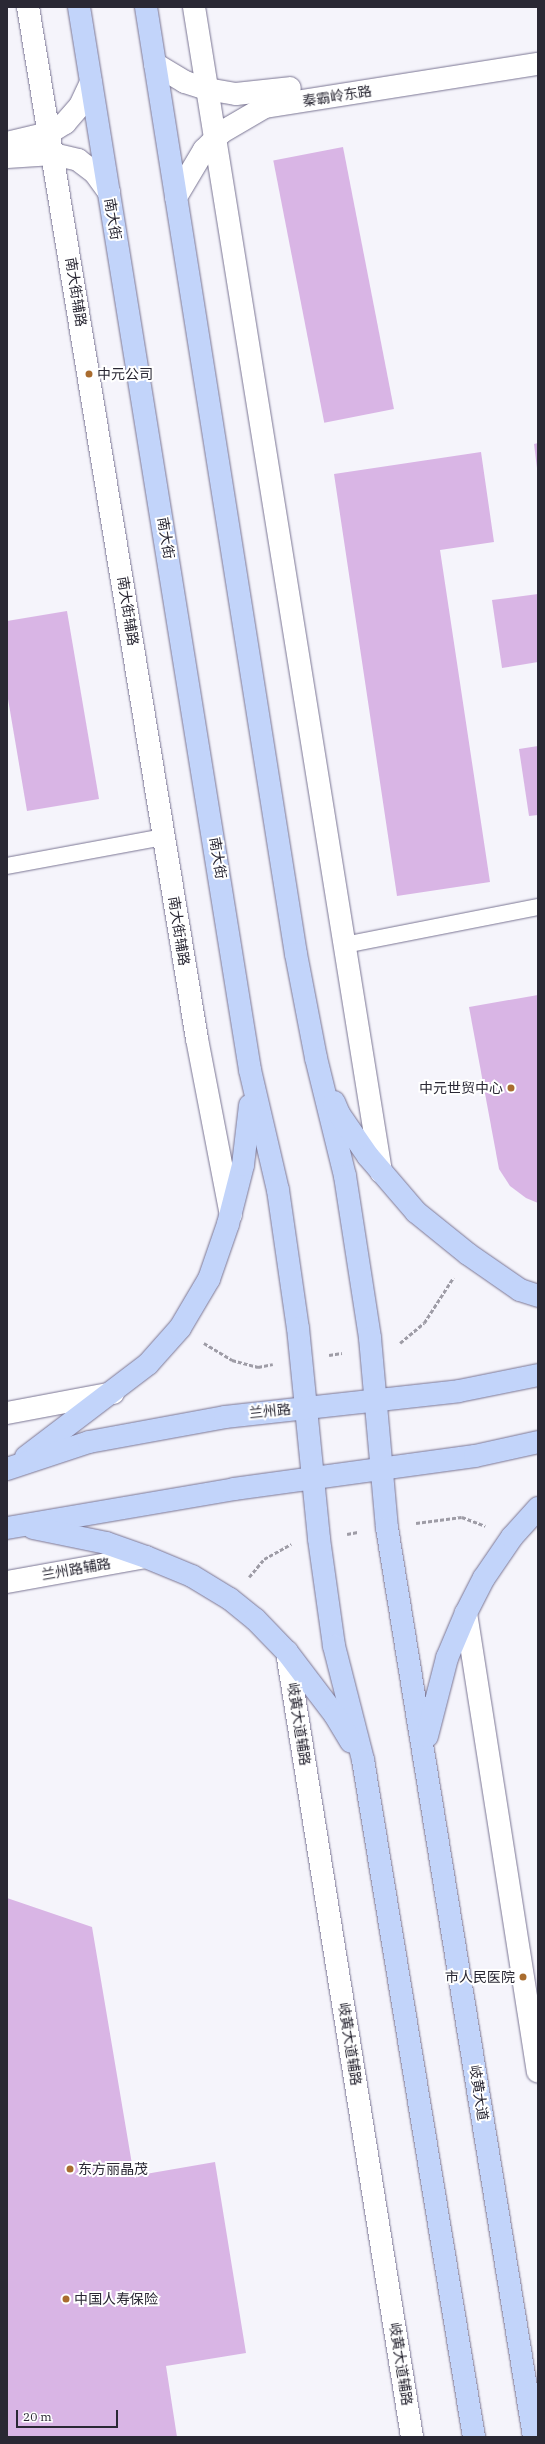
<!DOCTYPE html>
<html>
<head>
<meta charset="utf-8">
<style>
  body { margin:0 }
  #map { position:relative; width:545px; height:2444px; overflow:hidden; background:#f5f4fb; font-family:"IBM Plex Serif","Noto Sans SC",serif }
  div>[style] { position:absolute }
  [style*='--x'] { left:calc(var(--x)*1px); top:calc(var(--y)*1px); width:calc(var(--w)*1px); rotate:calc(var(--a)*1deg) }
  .building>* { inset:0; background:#d9b5e5; transform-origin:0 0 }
  .path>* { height:2.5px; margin-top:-1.25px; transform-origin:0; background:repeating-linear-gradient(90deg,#9e9ca6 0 4px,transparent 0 6px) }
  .roads { filter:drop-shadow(0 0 1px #7a7593) drop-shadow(0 0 1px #7a7593) }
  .service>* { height:16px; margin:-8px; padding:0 8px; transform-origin:8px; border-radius:8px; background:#fff }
  .tertiary>* { height:22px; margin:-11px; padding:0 11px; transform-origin:11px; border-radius:11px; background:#fff }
  .secondary>* { height:22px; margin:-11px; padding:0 11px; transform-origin:11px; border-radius:11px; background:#fff }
  .primary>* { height:22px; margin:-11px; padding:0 11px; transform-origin:11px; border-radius:11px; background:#c2d4fa }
  .dots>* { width:11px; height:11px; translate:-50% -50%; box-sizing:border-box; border:2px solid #fff; border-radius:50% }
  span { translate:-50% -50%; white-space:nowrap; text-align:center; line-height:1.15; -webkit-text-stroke:4px #fff; paint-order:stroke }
  .street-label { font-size:14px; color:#2a2834 }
  .poi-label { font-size:14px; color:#2a2834 }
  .left { translate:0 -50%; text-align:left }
  .right { translate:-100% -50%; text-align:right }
  .frame { position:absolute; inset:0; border:8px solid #2a2834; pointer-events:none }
  .scale { position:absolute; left:16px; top:2410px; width:102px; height:18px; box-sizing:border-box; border:2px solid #2a2834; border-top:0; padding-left:5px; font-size:12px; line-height:14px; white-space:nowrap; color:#2a2834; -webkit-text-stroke:3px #fff; paint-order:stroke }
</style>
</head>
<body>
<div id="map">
  <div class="building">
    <i style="left:343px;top:147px;width:267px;height:71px;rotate:79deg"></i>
    <i style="clip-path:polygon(538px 443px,538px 468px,537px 468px,534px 444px)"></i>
    <i style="clip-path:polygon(481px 452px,494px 542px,440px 550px,490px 882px,397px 896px,334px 474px)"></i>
    <i style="clip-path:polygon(538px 594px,538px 662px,502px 668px,492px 600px)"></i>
    <i style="clip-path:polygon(67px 611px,99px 799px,27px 811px,7px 693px,7px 621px)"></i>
    <i style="clip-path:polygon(538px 746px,538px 815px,529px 816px,519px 749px)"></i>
    <i style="clip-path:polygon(538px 995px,538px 1203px,526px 1198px,510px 1186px,499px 1169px,469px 1007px)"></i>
    <i style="clip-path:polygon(7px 1898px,92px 1927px,134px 2176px,215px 2162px,246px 2353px,166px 2366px,177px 2437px,7px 2437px)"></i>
  </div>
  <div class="path">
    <i style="--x:204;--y:1343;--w:33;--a:31"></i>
    <i style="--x:232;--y:1360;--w:27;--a:15"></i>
    <i style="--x:258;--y:1367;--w:15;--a:-11"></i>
    <i style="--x:400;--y:1343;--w:31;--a:-40"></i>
    <i style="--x:424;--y:1323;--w:54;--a:-57.2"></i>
    <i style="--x:329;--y:1355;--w:13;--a:-9"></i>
    <i style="--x:416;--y:1523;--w:46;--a:-7.4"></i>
    <i style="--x:462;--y:1517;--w:25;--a:21"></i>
    <i style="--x:347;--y:1534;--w:11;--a:-10"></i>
    <i style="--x:249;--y:1577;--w:23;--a:-50"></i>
    <i style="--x:264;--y:1559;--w:31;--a:-29"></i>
  </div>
  <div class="roads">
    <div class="service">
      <i style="--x:7;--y:866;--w:160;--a:-10.5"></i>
      <i style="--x:344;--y:945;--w:198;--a:-11.1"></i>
    </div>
    <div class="tertiary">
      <i style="--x:28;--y:7;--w:1046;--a:80.7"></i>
      <i style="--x:197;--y:1039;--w:179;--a:79.1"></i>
      <i style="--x:194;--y:7;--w:1180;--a:80.88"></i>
      <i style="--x:155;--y:64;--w:35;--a:31"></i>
      <i style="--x:185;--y:82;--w:23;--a:18"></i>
      <i style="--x:207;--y:89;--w:29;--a:10"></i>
      <i style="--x:236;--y:94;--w:54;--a:-6.3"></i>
      <i style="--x:7;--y:143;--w:43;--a:-13.4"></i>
      <i style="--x:49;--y:133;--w:19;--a:-32"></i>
      <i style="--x:65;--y:123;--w:23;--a:-49"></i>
      <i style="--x:80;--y:106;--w:26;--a:-65"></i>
      <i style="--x:7;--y:157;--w:46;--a:-3.7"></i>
      <i style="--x:53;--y:154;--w:26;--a:13"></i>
      <i style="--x:78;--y:160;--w:21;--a:37"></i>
      <i style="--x:95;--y:173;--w:24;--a:54"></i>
      <i style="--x:176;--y:197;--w:55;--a:-59.2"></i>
      <i style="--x:204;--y:150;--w:25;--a:-45"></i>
      <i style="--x:222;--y:132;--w:50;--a:-30.2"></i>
      <i style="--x:265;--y:107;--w:276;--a:-9"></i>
      <i style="--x:7;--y:1413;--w:108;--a:-10.7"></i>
      <i style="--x:7;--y:1582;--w:141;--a:-10.2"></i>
    </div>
    <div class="secondary">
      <i style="--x:466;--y:1613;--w:464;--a:81.1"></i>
      <i style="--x:287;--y:1652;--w:795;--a:80.95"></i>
    </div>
    <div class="primary">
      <i style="--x:79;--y:7;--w:1077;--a:80.86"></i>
      <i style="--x:250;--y:1070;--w:123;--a:76.9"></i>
      <i style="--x:278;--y:1190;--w:139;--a:81.8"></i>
      <i style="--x:298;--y:1328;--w:212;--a:84.3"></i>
      <i style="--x:319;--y:1539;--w:108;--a:82"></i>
      <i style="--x:334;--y:1646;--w:118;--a:75.7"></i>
      <i style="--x:363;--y:1760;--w:686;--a:80.69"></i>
      <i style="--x:146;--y:7;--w:959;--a:81"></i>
      <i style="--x:296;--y:954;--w:106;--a:79.1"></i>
      <i style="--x:316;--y:1058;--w:122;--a:76.2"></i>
      <i style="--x:345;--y:1176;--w:164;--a:81.2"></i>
      <i style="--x:370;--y:1338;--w:191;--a:84.9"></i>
      <i style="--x:387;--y:1528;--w:921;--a:80.81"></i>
      <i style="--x:334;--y:1102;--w:13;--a:67"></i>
      <i style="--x:339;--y:1114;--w:51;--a:55.4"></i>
      <i style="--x:368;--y:1156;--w:74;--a:49.4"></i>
      <i style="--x:416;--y:1212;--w:67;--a:38.9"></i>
      <i style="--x:468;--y:1254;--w:63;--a:34.7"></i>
      <i style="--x:520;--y:1290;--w:19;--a:18"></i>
      <i style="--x:26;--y:1457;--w:153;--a:-37.3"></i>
      <i style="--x:148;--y:1364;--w:48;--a:-48.4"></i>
      <i style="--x:180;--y:1328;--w:57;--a:-59.4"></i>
      <i style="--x:209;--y:1279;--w:58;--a:-70.9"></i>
      <i style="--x:228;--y:1224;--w:61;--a:-75.7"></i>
      <i style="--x:243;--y:1165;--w:60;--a:-83.3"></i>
      <i style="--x:7;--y:1469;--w:86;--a:-18.2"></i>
      <i style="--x:89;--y:1442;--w:138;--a:-10.4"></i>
      <i style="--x:225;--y:1417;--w:235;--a:-6.3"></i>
      <i style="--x:459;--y:1391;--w:81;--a:-11.4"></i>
      <i style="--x:7;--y:1528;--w:230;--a:-9.7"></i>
      <i style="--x:234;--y:1489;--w:243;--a:-7.8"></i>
      <i style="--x:475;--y:1456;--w:65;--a:-12.5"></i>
      <i style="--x:33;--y:1528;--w:75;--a:11.6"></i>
      <i style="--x:106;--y:1543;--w:42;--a:19.3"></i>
      <i style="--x:146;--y:1557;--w:50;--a:22.4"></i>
      <i style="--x:192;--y:1576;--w:44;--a:31.2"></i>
      <i style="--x:230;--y:1599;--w:32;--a:39"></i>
      <i style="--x:255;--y:1619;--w:46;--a:45.9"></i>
      <i style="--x:287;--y:1652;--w:79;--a:52.7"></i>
      <i style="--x:335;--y:1715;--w:31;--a:59"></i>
      <i style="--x:427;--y:1736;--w:81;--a:-75.6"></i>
      <i style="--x:447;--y:1658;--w:49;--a:-67.1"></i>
      <i style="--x:466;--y:1613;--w:39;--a:-63"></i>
      <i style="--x:484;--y:1578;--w:50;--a:-55.7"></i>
      <i style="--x:512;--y:1537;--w:39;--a:-48"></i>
    </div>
  </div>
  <div class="dots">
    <i style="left:89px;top:374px;background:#a96c2f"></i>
    <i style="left:511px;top:1088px;background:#a96c2f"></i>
    <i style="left:523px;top:1977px;background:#a96c2f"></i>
    <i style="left:70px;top:2169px;background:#a96c2f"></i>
    <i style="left:66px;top:2299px;background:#a96c2f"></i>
  </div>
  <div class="street-label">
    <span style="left:337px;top:96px;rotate:-9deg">秦霸岭东路</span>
    <span style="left:113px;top:219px;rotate:81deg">南大街</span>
    <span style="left:76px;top:292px;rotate:81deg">南大街辅路</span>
    <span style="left:166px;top:538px;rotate:81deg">南大街</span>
    <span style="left:128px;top:611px;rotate:81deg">南大街辅路</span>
    <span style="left:218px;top:858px;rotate:81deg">南大街</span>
    <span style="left:179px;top:931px;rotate:81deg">南大街辅路</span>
    <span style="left:270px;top:1411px;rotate:-6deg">兰州路</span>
    <span style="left:76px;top:1569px;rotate:-10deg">兰州路辅路</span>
    <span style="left:299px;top:1724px;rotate:81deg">岐黄大道辅路</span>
    <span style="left:350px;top:2044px;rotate:81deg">岐黄大道辅路</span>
    <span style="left:479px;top:2093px;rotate:81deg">岐黄大道</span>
    <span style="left:401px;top:2364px;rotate:81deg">岐黄大道辅路</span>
  </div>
  <div class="poi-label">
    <span class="left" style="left:97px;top:374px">中元公司</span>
    <span class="right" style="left:503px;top:1088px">中元世贸中心</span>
    <span class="right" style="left:515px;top:1977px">市人民医院</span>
    <span class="left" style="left:78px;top:2169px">东方丽晶茂</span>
    <span class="left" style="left:74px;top:2299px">中国人寿保险</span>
  </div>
  <div class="frame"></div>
  <div class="scale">20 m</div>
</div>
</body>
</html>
